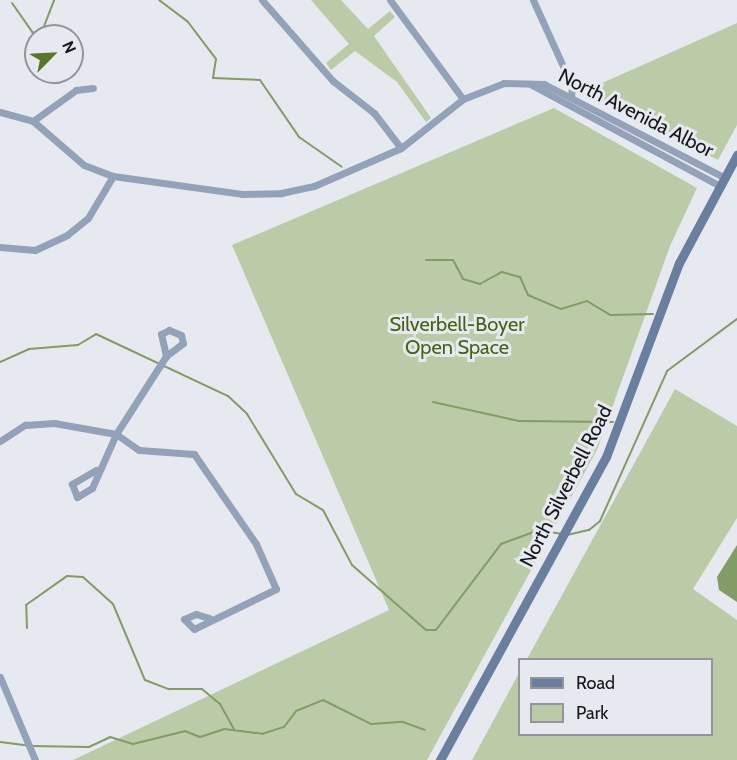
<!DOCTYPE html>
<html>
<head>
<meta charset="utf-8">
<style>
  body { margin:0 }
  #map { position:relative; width:737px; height:760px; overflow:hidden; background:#e6eaf0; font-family:Cabin,sans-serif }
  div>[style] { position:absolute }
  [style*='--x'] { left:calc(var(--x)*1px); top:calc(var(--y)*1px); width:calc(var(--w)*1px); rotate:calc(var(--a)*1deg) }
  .green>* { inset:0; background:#bbcba7 }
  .water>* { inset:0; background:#839b66 }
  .stream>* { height:2px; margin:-1px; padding:0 1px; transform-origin:1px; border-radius:1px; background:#839b66 }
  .street>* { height:7px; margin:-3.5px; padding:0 3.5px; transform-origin:3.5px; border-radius:3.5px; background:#93a2b8 }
  .secondary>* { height:9px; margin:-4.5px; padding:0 4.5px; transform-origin:4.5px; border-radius:4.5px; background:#6a7f9e }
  span { translate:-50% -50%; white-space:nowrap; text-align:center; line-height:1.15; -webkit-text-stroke:6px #e6eaf0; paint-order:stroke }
  .street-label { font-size:20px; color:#151719 }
  .park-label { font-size:20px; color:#466212 }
  .legend { position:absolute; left:518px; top:658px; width:195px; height:78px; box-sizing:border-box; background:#e6eaf0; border:2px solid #92969a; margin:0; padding:8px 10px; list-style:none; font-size:18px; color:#151719 }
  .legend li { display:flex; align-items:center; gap:12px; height:30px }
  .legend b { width:30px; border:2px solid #92969a }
  .north { position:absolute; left:24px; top:24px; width:60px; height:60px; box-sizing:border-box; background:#e6eaf0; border:2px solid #92969a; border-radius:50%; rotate:66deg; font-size:16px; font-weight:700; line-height:24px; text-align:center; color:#151719 }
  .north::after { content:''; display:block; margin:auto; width:21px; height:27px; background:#59762b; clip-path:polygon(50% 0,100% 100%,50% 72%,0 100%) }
</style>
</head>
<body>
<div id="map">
  <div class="green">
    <i style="clip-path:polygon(311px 0,341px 0,368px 29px,390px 11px,395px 17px,374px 36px,431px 118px,426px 122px,397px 82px,355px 51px,331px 70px,326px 63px,349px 44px)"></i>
    <i style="clip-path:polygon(737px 23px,737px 125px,718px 160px,584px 91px)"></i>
    <i style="clip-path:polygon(554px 108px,697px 188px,670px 246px,597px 450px,427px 760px,73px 760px,389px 610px,232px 245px)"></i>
    <i style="clip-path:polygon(675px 389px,737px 426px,737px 518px,693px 589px,737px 620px,737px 760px,472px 760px,519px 673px,520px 734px,712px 734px,712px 660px,527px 659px)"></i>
  </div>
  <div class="water">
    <i style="clip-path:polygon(737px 545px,737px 602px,719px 590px,717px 577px)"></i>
  </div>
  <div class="stream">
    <i style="--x:159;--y:0;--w:36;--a:37"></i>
    <i style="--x:188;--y:22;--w:46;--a:52.9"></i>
    <i style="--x:216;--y:59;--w:19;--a:99"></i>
    <i style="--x:213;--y:78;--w:47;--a:2.4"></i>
    <i style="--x:260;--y:80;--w:69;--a:55.6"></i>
    <i style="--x:299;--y:137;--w:52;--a:34.9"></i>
    <i style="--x:12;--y:3;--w:37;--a:55"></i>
    <i style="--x:33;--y:33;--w:11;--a:-22"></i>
    <i style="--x:43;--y:29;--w:31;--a:-69"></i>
    <i style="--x:426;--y:260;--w:27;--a:0"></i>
    <i style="--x:453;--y:260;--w:21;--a:62"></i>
    <i style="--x:463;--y:279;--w:18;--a:16"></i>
    <i style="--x:480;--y:284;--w:25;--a:-29"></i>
    <i style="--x:502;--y:272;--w:19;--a:16"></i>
    <i style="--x:520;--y:277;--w:20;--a:66"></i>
    <i style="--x:528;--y:295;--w:36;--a:23"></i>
    <i style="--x:561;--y:309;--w:27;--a:-17"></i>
    <i style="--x:587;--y:301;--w:27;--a:31"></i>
    <i style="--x:610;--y:315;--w:43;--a:-1.3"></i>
    <i style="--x:0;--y:362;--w:32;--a:-24"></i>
    <i style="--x:29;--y:349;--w:49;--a:-4.7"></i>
    <i style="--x:78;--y:345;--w:21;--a:-31"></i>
    <i style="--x:96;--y:334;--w:146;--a:25.2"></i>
    <i style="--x:228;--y:396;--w:26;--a:43"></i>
    <i style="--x:247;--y:414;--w:94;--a:58.5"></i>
    <i style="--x:296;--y:494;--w:31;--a:31"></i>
    <i style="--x:323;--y:510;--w:62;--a:62.2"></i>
    <i style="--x:352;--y:565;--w:98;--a:41.3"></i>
    <i style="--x:426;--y:630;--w:10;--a:0"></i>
    <i style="--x:436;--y:630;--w:108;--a:-52.9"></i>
    <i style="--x:501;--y:544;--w:40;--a:-20.2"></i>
    <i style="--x:539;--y:530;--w:22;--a:10"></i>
    <i style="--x:433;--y:402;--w:88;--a:12.5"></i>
    <i style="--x:519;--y:421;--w:94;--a:0.6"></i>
    <i style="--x:567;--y:535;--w:23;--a:-13"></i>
    <i style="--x:589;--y:530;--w:14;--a:-39"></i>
    <i style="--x:600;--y:521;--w:164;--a:-65.9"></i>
    <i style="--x:667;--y:371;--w:87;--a:-36.6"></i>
    <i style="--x:27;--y:628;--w:23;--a:-92"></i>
    <i style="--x:26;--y:605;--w:50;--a:-35.3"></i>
    <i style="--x:67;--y:576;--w:16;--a:4"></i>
    <i style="--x:83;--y:577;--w:40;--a:42"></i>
    <i style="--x:113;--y:604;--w:82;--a:67.2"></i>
    <i style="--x:145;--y:680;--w:26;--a:21"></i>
    <i style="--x:169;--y:689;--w:33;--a:0"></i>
    <i style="--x:202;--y:689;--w:23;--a:40"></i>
    <i style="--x:220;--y:704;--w:29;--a:61"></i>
    <i style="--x:0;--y:742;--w:26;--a:7"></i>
    <i style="--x:32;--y:746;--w:57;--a:1"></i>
    <i style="--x:89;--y:747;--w:23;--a:-25"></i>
    <i style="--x:110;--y:737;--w:24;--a:17"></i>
    <i style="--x:133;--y:744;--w:54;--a:-14"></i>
    <i style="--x:185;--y:731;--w:16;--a:22"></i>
    <i style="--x:200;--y:737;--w:25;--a:-18"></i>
    <i style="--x:224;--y:729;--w:38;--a:7"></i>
    <i style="--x:262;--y:734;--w:23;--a:-18"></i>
    <i style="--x:284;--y:727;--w:20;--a:-53"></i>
    <i style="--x:296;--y:711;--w:29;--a:-22"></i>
    <i style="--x:323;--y:700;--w:54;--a:26.6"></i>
    <i style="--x:371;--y:724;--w:32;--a:-4"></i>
    <i style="--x:403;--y:722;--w:23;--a:20"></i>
  </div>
  <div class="street">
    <i style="--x:262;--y:0;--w:108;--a:48.8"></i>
    <i style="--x:333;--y:81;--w:52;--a:38"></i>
    <i style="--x:374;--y:113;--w:44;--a:52.4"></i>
    <i style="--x:390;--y:0;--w:123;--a:53.6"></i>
    <i style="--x:533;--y:0;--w:94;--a:65.6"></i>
    <i style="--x:572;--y:86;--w:11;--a:95"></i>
    <i style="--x:530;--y:84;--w:216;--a:28.2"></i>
    <i style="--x:0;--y:112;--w:34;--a:15"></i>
    <i style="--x:33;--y:121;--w:67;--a:40.8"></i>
    <i style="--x:84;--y:165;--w:31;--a:21"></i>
    <i style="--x:113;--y:176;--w:130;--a:7.9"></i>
    <i style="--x:242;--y:194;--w:39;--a:-1"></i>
    <i style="--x:281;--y:193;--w:34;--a:-12"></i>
    <i style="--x:314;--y:186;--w:95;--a:-23.6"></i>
    <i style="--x:401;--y:148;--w:79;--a:-38.3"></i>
    <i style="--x:463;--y:99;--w:44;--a:-21.3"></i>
    <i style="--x:504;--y:83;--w:40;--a:1.4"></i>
    <i style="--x:544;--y:84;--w:204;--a:27.4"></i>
    <i style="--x:33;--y:121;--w:53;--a:-35.8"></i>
    <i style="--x:76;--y:90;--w:17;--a:-7"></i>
    <i style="--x:0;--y:247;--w:35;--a:5"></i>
    <i style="--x:35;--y:250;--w:35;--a:-25"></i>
    <i style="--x:67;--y:235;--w:27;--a:-39"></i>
    <i style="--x:88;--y:218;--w:49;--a:-59.2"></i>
    <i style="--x:0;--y:441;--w:30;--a:-33"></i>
    <i style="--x:25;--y:425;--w:29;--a:-4"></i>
    <i style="--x:54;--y:423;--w:63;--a:10.1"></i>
    <i style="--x:116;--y:434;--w:28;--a:35"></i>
    <i style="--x:139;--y:450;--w:55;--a:4.2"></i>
    <i style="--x:194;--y:454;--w:109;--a:55.4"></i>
    <i style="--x:256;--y:544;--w:49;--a:66"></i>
    <i style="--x:276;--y:589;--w:91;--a:154"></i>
    <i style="--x:194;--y:629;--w:14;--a:-135"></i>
    <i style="--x:184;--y:619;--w:13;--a:-23"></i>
    <i style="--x:196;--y:614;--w:14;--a:17"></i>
    <i style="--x:96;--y:470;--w:28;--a:150"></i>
    <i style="--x:72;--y:484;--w:14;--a:69"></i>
    <i style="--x:77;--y:497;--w:17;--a:-31"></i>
    <i style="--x:92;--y:488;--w:59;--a:-66"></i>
    <i style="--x:116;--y:434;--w:93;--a:-57.3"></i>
    <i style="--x:166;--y:356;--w:21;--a:-37"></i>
    <i style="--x:183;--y:343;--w:8;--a:-104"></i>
    <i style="--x:181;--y:335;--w:13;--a:-157"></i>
    <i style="--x:169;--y:330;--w:9;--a:153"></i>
    <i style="--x:161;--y:334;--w:23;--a:77"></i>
    <i style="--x:0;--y:677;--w:90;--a:67.1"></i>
  </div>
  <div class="secondary">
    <i style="--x:440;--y:760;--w:345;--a:-61.3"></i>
    <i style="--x:606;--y:457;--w:207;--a:-69.4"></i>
    <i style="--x:679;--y:263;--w:123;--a:-61.8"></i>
  </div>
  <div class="street-label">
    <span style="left:636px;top:113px;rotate:27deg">North Avenida Albor</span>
    <span style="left:566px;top:486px;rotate:-63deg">North Silverbell Road</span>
  </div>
  <div class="park-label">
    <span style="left:457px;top:336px">Silverbell-Boyer<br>Open Space</span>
  </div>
  <ul class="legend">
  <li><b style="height:8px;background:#6a7f9e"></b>Road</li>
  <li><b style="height:16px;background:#bbcba7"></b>Park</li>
  </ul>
  <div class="north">N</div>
</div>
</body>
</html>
